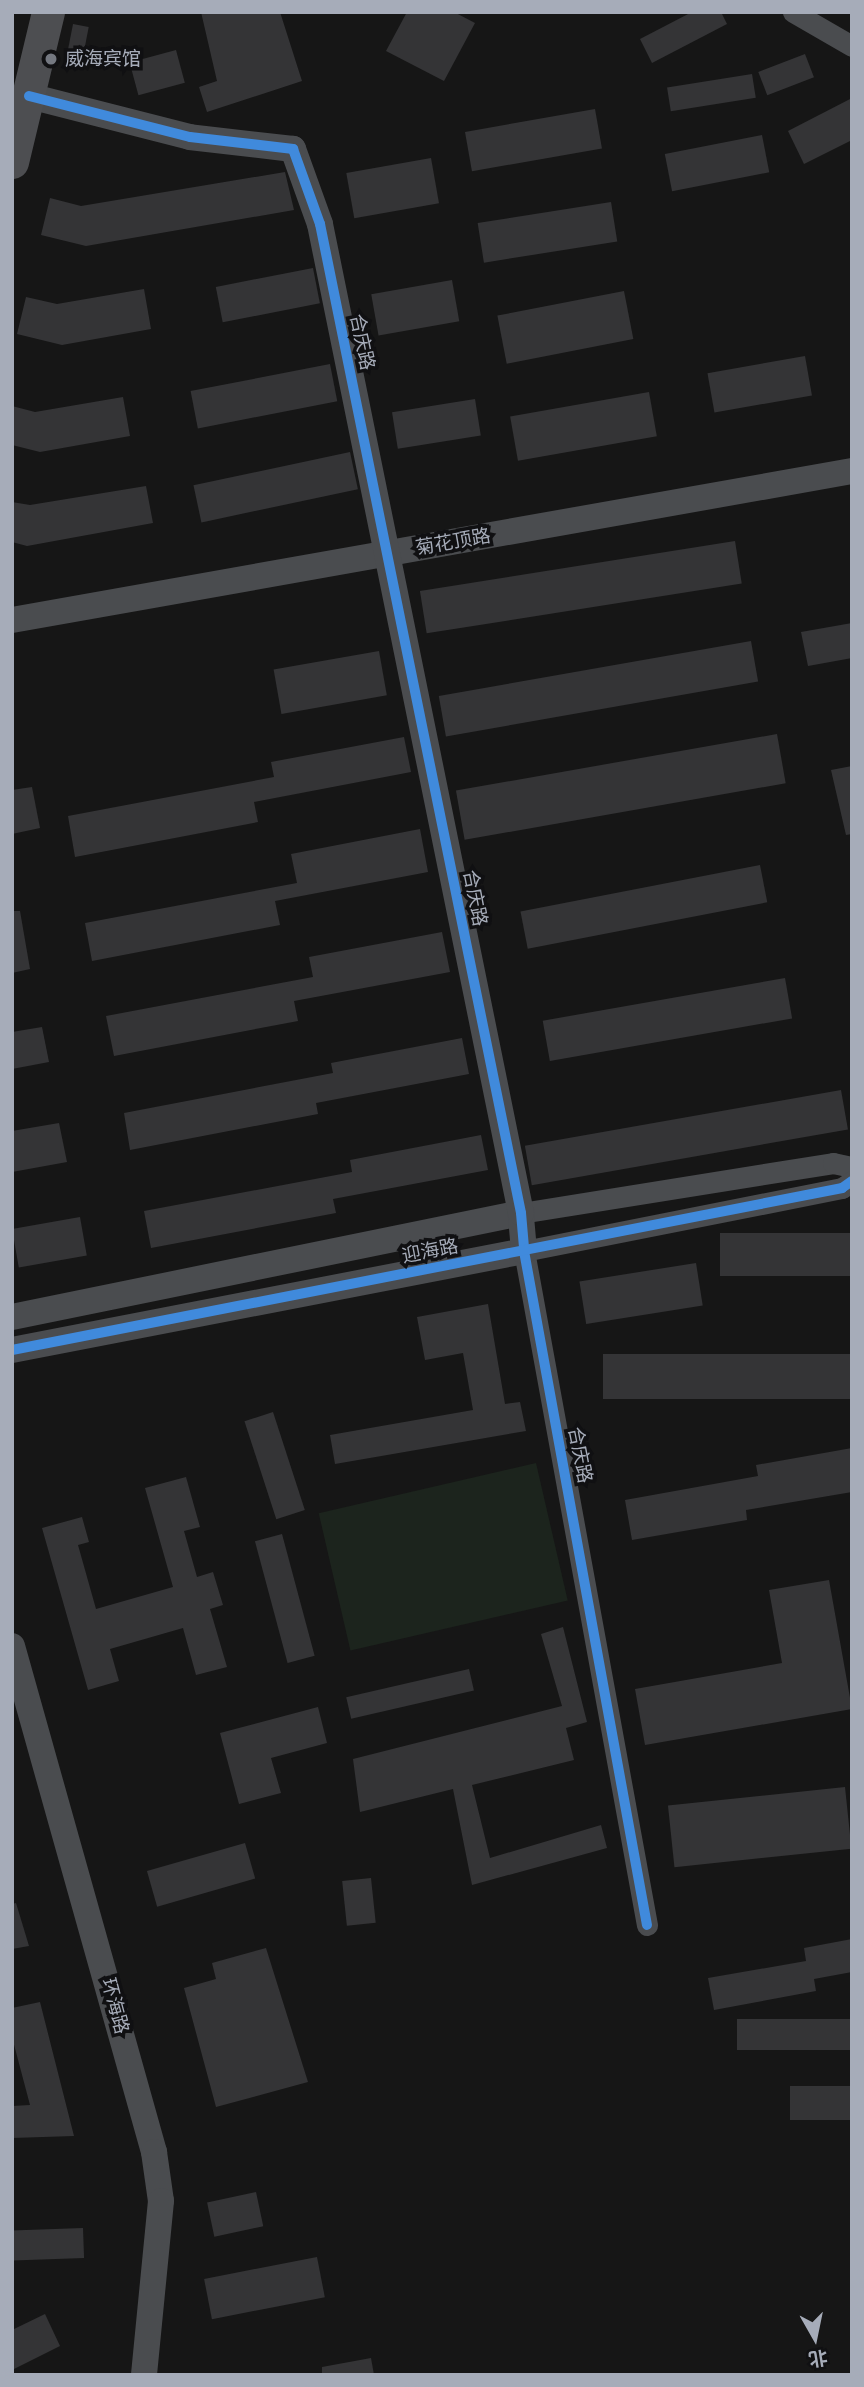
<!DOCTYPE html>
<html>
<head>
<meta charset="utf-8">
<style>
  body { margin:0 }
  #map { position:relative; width:864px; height:2387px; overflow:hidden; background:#161616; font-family:Quicksand,"Noto Sans SC",sans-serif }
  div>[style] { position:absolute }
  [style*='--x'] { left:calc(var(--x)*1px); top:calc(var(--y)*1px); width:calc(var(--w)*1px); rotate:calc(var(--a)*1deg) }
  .green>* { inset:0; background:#1c241d; transform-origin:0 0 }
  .building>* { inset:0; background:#343436; transform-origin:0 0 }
  .minor>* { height:21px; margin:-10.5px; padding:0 10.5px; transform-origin:10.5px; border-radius:10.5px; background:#4a4c4f }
  .tertiary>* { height:26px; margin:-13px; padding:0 13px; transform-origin:13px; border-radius:13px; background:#4a4c4f }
  .primary>* { height:33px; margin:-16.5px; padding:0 16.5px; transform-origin:16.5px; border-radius:16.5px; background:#4d4e51 }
  .cycleway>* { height:10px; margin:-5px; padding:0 5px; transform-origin:5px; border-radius:5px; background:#408adc }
  .dots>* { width:19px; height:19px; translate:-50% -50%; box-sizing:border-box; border:4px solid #101012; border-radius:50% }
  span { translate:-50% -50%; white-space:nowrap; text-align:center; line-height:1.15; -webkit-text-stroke:7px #101012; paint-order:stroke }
  .poi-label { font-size:19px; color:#a6acb9 }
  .left { translate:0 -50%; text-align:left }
  .street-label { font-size:19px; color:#a6acb9 }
  .frame { position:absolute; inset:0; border:14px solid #a6acb9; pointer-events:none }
  .north { position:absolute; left:780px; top:2303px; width:70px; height:70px; -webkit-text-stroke:5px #101012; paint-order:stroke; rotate:171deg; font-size:19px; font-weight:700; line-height:28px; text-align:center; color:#a6acb9 }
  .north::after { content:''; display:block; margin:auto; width:24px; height:32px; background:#a6acb9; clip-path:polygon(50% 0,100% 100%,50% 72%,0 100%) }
</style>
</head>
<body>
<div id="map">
  <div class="green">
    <i style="left:536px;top:1463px;width:141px;height:223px;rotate:77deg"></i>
  </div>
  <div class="building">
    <i style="clip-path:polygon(201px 12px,280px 12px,302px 81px,207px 112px,199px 87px,217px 81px)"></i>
    <i style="clip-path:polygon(407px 12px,454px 12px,475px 23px,444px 81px,386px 51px)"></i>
    <i style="clip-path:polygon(692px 12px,721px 12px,727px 24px,652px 63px,640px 39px)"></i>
    <i style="left:73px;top:24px;width:16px;height:36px;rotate:11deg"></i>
    <i style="left:176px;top:50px;width:34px;height:48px;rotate:75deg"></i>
    <i style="left:805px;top:54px;width:25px;height:50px;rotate:69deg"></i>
    <i style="left:752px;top:74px;width:24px;height:86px;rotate:81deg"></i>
    <i style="clip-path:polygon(852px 98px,852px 140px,804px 164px,788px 131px)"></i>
    <i style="left:595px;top:109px;width:40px;height:132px;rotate:80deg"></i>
    <i style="left:762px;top:135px;width:38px;height:99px;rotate:79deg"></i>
    <i style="left:431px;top:158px;width:46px;height:86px;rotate:80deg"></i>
    <i style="clip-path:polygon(285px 172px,294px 210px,86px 246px,41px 235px,50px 198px,81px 206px)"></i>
    <i style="left:611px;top:202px;width:40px;height:135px;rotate:81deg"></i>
    <i style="left:313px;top:268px;width:36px;height:99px;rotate:79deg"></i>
    <i style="left:452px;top:280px;width:42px;height:82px;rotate:80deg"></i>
    <i style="clip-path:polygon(144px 289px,151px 329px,62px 345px,17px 334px,26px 297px,57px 304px)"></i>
    <i style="left:624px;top:291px;width:49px;height:129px;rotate:79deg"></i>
    <i style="left:805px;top:356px;width:40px;height:99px;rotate:80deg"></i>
    <i style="left:330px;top:364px;width:38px;height:142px;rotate:79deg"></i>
    <i style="left:649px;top:392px;width:45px;height:141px;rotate:80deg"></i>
    <i style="clip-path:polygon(123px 397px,130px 436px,40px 452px,12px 445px,12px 406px,35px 412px)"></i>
    <i style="left:475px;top:399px;width:37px;height:84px;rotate:81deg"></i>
    <i style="left:350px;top:452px;width:38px;height:160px;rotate:78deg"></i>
    <i style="clip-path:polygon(146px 486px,153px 523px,27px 546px,12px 542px,12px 502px,30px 505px)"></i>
    <i style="left:735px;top:541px;width:43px;height:319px;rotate:81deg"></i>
    <i style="clip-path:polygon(852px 623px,852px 658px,808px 666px,801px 632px)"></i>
    <i style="left:751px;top:641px;width:41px;height:317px;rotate:80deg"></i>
    <i style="left:379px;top:651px;width:45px;height:107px;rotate:80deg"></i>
    <i style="left:777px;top:734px;width:50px;height:326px;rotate:80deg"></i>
    <i style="clip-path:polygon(404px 737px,411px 772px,254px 802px,258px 822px,75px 857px,68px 816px,274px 777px,271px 762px)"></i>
    <i style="clip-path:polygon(852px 766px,852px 834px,846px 835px,831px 770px)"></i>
    <i style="clip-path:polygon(32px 787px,40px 828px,12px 834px,12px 790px)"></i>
    <i style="clip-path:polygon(420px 829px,428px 872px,275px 901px,280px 925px,92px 961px,85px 923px,297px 883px,291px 854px)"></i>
    <i style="left:760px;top:865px;width:38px;height:244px;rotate:79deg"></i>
    <i style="clip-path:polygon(12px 911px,20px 911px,30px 969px,12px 973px)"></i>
    <i style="clip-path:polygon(442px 932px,450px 972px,294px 1001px,298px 1021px,114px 1056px,106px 1016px,313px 977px,309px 957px)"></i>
    <i style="left:785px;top:978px;width:41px;height:246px;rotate:80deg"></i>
    <i style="clip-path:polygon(42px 1027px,49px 1062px,12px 1069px,12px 1032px)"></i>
    <i style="clip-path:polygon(462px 1038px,469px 1074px,316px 1103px,318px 1114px,130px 1150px,124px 1113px,333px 1073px,331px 1063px)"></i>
    <i style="left:841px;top:1090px;width:40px;height:321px;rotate:80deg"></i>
    <i style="clip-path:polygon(59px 1123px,67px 1162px,12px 1172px,12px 1131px)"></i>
    <i style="clip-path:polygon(481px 1135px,488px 1170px,333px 1199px,336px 1213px,151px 1248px,144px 1211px,352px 1172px,350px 1160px)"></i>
    <i style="left:80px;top:1217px;width:39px;height:69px;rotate:80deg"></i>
    <i style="left:852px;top:1233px;width:43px;height:132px;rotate:90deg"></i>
    <i style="left:696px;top:1263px;width:43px;height:118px;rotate:81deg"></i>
    <i style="clip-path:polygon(488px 1304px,505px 1404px,520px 1402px,526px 1431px,335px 1464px,330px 1435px,473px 1410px,463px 1353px,425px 1360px,417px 1317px)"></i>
    <i style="left:852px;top:1354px;width:45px;height:249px;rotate:90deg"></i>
    <i style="left:273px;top:1412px;width:103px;height:30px;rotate:72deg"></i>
    <i style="clip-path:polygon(852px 1448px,852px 1492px,746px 1510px,747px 1520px,632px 1540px,625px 1500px,758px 1476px,756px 1465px)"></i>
    <i style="clip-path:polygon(186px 1477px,200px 1527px,184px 1531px,197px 1577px,213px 1572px,223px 1605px,210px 1609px,227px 1667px,196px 1675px,183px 1628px,110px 1649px,119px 1681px,88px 1690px,42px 1528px,82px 1517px,89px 1542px,78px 1545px,96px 1609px,173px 1587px,145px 1488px)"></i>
    <i style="left:282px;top:1534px;width:126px;height:28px;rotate:75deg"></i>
    <i style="clip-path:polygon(829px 1580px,852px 1709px,645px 1745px,635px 1689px,782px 1663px,769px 1590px)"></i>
    <i style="clip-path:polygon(563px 1627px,587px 1722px,566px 1728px,574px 1760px,472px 1785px,490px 1858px,601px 1825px,607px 1848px,472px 1885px,453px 1789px,360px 1812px,353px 1759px,562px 1706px,541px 1634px)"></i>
    <i style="left:469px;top:1669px;width:22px;height:126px;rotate:77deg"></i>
    <i style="clip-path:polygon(318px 1707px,327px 1743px,271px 1758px,281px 1793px,239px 1804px,220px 1733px)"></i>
    <i style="left:845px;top:1787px;width:62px;height:178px;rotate:84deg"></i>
    <i style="left:245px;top:1843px;width:37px;height:102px;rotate:74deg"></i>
    <i style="left:371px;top:1878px;width:45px;height:29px;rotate:84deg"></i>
    <i style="clip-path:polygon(16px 1903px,29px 1946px,12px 1949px,12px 1904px)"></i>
    <i style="clip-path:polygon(852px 1939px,852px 1972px,814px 1979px,816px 1991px,714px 2010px,708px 1978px,806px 1961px,804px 1948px)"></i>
    <i style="clip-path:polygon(266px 1948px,308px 2082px,216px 2107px,184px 1988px,216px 1979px,212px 1963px)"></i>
    <i style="clip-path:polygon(40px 2002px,74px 2136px,12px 2138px,12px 2106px,30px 2105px,12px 2037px,12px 2008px)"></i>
    <i style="left:852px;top:2019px;width:31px;height:115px;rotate:90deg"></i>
    <i style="left:852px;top:2086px;width:34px;height:62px;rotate:90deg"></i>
    <i style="left:256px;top:2192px;width:35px;height:50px;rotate:78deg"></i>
    <i style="left:83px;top:2228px;width:30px;height:71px;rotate:88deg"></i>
    <i style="left:317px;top:2257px;width:41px;height:115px;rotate:79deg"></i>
    <i style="clip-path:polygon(45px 2314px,60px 2346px,12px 2370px,12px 2330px)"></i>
    <i style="clip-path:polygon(371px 2358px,374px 2375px,322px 2375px,322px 2367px)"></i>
  </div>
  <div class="minor">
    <i style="--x:793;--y:12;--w:68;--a:30"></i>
    <i style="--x:521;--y:1213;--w:316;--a:-9.1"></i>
    <i style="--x:833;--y:1163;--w:19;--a:12"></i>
    <i style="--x:647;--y:1925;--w:685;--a:-100.34"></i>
    <i style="--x:524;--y:1251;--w:324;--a:-11.2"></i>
    <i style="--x:842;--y:1188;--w:12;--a:-35"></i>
  </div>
  <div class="tertiary">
    <i style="--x:12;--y:620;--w:853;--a:-10.06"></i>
    <i style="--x:12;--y:1317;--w:520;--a:-11.55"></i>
    <i style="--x:12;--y:1350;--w:521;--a:-10.94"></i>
    <i style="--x:524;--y:1251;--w:38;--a:-95"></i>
    <i style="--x:521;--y:1213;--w:1009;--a:-101.49"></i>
    <i style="--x:320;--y:224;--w:80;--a:-109.8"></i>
    <i style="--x:293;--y:149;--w:104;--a:-173.4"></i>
    <i style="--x:190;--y:137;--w:166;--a:-165.7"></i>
    <i style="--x:12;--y:1646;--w:526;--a:74.32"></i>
    <i style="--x:154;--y:2152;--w:49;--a:81.9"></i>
    <i style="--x:161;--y:2201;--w:175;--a:95.6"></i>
  </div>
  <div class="primary">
    <i style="--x:12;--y:162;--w:154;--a:-76.5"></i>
  </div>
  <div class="cycleway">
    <i style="--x:29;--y:96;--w:166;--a:14.3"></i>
    <i style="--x:190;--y:137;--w:104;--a:6.6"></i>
    <i style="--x:293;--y:149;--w:80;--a:70.2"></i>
    <i style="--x:320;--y:224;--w:1009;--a:78.51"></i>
    <i style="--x:521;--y:1213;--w:38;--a:85"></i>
    <i style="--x:524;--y:1251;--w:685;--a:79.66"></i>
    <i style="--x:12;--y:1350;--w:846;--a:-11.04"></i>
    <i style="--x:842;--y:1188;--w:12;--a:-35"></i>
  </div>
  <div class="dots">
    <i style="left:51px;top:59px;background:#747880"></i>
  </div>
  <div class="poi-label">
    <span class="left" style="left:65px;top:59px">威海宾馆</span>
  </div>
  <div class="street-label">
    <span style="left:362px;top:342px;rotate:78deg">合庆路</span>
    <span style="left:453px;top:542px;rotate:-10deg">菊花顶路</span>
    <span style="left:475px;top:898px;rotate:79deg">合庆路</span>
    <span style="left:430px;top:1251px;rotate:-11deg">迎海路</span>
    <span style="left:580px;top:1455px;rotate:79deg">合庆路</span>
    <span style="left:115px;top:2006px;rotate:75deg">环海路</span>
  </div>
  <div class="frame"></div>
  <div class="north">北</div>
</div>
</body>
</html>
